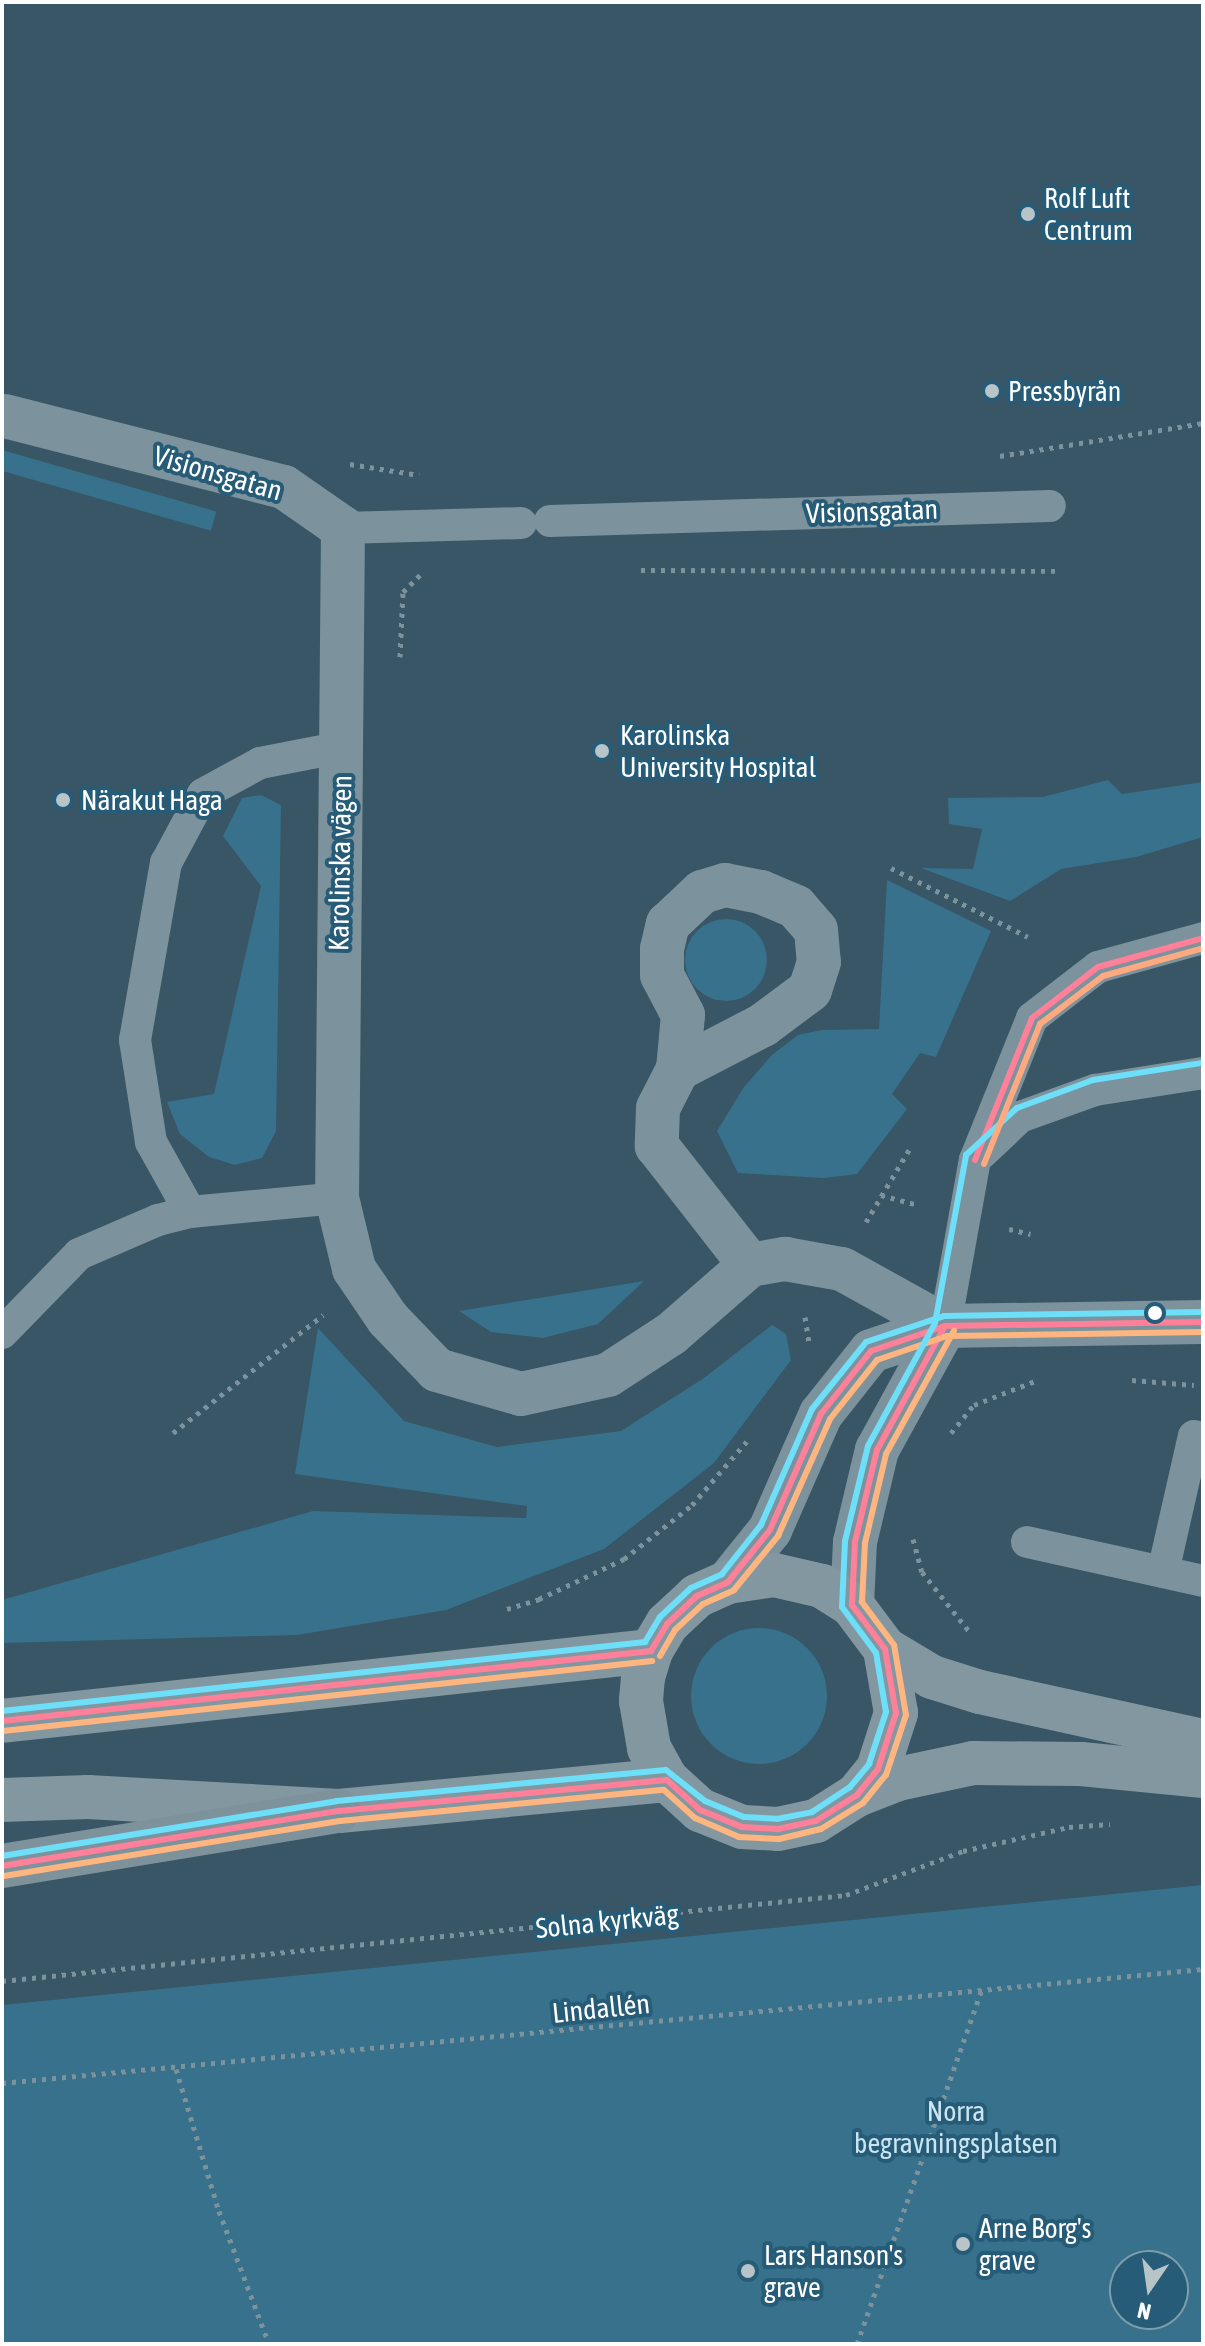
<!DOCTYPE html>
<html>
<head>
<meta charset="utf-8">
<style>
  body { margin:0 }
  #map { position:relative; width:1205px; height:2346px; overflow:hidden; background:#385665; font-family:"Asap Condensed",sans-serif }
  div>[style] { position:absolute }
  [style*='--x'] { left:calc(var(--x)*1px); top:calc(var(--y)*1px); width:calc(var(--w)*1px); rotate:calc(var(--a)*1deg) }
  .green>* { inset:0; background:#37718c; transform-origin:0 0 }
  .round { border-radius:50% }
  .path>* { height:5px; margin-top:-2.5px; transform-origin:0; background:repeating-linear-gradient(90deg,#7c929c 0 4px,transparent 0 10px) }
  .lane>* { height:32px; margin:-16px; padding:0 16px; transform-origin:16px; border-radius:16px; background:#7c929c }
  .street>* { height:44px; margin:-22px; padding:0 22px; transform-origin:22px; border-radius:22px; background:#7c929c }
  .secondary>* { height:44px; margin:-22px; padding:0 22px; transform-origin:22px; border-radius:22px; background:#8397a1 }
  .highway>* { height:44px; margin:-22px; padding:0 22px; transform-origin:22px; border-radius:22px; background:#7e929c }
  .bus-1>* { height:6px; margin:-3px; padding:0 3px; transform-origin:3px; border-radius:3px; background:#ff8098 }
  .bus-2>* { height:6px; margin:-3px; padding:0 3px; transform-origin:3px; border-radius:3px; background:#ffb580 }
  .bus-3>* { height:6px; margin:-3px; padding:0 3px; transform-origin:3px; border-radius:3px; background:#6ddff8 }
  .bus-4>* { height:6px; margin:-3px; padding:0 3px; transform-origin:3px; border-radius:3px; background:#ffa980 }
  .dots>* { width:22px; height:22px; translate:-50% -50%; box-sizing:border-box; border:4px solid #265c77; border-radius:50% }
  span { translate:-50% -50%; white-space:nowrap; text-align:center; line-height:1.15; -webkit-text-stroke:8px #265c77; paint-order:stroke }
  .poi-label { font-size:28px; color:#fff }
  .left { translate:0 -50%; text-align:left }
  .street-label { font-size:28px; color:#fff }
  .park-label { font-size:28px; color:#cae5f2 }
  .frame { position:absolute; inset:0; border:4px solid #fff; pointer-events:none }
  .north { position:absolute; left:1109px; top:2250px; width:80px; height:80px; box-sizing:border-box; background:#265c77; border:2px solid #7d9dad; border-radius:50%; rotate:193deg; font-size:22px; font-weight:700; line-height:32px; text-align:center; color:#fff }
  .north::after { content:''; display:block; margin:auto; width:28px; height:36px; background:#b9c4c9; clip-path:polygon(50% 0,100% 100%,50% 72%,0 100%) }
</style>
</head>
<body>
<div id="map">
  <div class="green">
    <i style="left:2px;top:450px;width:223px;height:20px;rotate:16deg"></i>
    <i style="clip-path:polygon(1108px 780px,1122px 794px,1203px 782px,1203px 837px,1136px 857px,1061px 869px,1010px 901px,921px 868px,973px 869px,982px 829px,949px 824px,948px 798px,1043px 797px)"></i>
    <i style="clip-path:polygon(261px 795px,281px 805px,276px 1131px,262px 1158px,235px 1165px,209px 1157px,180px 1134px,167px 1102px,214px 1094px,261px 886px,223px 836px,242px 798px)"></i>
    <i style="clip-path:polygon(887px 880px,991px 931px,936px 1057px,920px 1053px,892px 1094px,907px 1109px,857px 1174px,824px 1178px,738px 1173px,717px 1131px,744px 1087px,772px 1055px,798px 1035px,822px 1030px,879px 1029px)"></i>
    <i class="round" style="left:685px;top:919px;width:82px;height:82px"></i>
    <i style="clip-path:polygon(644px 1281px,598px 1324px,543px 1338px,491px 1332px,459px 1311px)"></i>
    <i style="clip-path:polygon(772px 1325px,786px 1334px,791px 1360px,714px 1463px,604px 1549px,446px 1610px,297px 1635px,2px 1643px,2px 1600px,313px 1511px,526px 1518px,527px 1506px,295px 1474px,318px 1328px,404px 1421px,497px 1447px,621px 1431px,704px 1378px)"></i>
    <i class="round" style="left:691px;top:1628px;width:136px;height:136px"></i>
    <i style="clip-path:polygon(evenodd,1203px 1885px,1203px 2344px,2px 2344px,2px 2005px,1203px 1885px,1125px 2266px,1173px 2266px,1173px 2314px,1125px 2314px,1125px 2266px)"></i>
  </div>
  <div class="path">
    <i style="--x:1000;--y:456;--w:206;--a:-9.2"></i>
    <i style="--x:350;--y:464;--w:70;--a:9.1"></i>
    <i style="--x:641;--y:570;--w:415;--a:0.1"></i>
    <i style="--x:400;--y:657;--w:65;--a:-87.4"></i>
    <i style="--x:403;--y:592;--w:25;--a:-45"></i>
    <i style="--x:891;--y:868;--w:153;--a:26.7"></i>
    <i style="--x:881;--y:1195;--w:38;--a:15"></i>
    <i style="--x:866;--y:1222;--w:84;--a:-59.2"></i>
    <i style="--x:1009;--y:1229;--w:22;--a:13"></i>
    <i style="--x:805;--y:1317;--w:25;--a:81"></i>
    <i style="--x:1132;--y:1380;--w:62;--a:4.6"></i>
    <i style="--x:173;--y:1433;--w:191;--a:-38.2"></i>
    <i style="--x:951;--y:1433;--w:36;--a:-51"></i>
    <i style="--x:974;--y:1405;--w:66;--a:-21.5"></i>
    <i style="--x:913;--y:1539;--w:34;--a:75"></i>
    <i style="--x:922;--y:1572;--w:75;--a:51.5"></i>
    <i style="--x:507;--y:1609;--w:34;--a:-17"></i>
    <i style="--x:539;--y:1599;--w:94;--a:-25.2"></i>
    <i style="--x:624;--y:1559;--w:87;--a:-38.5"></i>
    <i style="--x:692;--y:1505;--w:84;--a:-49.3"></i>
    <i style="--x:2;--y:1981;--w:848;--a:-5.82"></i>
    <i style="--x:846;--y:1895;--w:125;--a:-20.6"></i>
    <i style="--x:963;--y:1851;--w:109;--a:-12.8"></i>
    <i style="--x:1069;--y:1827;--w:41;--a:-4.2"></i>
    <i style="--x:176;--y:2069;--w:148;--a:73.2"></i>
    <i style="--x:219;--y:2211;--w:142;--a:69.4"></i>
    <i style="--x:2;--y:2083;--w:1206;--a:-5.42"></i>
    <i style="--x:857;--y:2344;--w:374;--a:-70.6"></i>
  </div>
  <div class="lane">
    <i style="--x:550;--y:521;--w:500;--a:-1.72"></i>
    <i style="--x:343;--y:528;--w:178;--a:-1.6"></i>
    <i style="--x:982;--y:1153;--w:52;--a:-43.5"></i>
    <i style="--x:1020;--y:1117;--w:80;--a:-19.8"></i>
    <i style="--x:1095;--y:1090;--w:109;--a:-8.9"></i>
    <i style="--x:190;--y:1212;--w:80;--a:-119.1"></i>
    <i style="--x:151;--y:1142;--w:103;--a:-98.9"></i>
    <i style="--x:135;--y:1040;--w:180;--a:-80.1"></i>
    <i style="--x:166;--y:863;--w:78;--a:-61.8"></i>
    <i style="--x:203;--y:794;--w:65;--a:-28.5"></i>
    <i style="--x:260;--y:763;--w:84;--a:-11"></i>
    <i style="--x:945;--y:1326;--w:169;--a:-79.8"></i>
    <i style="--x:975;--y:1160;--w:153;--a:-68.1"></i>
    <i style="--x:1032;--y:1018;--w:83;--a:-37.7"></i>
    <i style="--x:1098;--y:967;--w:109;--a:-15.4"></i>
    <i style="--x:2;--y:1333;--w:110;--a:-45.7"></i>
    <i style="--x:79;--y:1254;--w:86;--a:-23.3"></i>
    <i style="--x:158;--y:1220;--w:33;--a:-14"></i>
    <i style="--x:190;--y:1212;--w:148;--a:-5.4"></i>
    <i style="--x:1027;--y:1542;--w:180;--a:12.5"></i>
    <i style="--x:1163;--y:1572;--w:139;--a:-77.2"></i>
    <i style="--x:1194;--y:1436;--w:9;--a:13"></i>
  </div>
  <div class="street">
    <i style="--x:5;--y:416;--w:288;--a:14.3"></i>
    <i style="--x:284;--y:487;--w:72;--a:34.8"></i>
    <i style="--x:343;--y:528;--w:670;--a:90.51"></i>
    <i style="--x:337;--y:1198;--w:73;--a:76.5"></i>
    <i style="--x:354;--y:1269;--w:60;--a:55.8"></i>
    <i style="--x:388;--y:1319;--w:71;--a:46.1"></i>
    <i style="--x:437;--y:1370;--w:87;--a:15.9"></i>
    <i style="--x:521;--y:1394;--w:89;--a:-12.3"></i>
    <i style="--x:608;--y:1375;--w:75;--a:-33.1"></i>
    <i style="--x:671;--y:1334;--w:105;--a:-41.1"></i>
    <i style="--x:750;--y:1265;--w:36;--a:-10"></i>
    <i style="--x:785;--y:1259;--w:58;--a:10"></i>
    <i style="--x:842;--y:1269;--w:118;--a:29"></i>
    <i style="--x:678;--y:1069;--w:54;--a:-84.7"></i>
    <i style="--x:683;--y:1015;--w:45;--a:-117.7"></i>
    <i style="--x:662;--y:975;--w:26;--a:-90"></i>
    <i style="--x:662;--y:949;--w:26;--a:-77"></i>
    <i style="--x:668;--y:924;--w:47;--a:-43.3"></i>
    <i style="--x:702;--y:892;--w:24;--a:-17"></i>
    <i style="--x:725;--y:885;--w:37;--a:11"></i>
    <i style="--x:761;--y:892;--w:38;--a:23"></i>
    <i style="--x:796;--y:907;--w:30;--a:49"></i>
    <i style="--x:816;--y:930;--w:32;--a:85"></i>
    <i style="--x:819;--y:962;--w:29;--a:108"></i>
    <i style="--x:810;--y:990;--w:59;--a:143.3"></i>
    <i style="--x:763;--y:1025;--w:96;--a:152.6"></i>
    <i style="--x:678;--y:1069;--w:44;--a:117.1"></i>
    <i style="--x:658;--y:1108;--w:38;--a:92"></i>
    <i style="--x:657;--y:1146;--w:151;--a:52"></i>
    <i style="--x:728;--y:1582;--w:67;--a:-51.1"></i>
    <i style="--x:770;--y:1530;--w:127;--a:-66.3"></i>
    <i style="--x:821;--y:1414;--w:80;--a:-51.6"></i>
    <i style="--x:871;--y:1351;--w:78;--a:-18.7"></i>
    <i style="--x:945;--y:1326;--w:258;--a:-0.9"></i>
    <i style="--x:852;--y:1605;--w:63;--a:-87.3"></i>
    <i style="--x:855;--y:1542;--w:95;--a:-76.6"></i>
    <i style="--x:877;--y:1450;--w:141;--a:-61.3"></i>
  </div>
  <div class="secondary">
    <i style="--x:885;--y:1649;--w:55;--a:30.8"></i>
    <i style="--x:932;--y:1677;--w:50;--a:17.4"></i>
    <i style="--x:980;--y:1692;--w:228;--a:12.4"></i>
    <i style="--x:2;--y:1721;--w:653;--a:-6.16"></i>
    <i style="--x:857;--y:1795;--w:33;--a:-51"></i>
    <i style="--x:878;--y:1769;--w:59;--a:-72.2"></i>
    <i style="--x:896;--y:1713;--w:65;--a:-99.8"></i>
    <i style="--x:885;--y:1649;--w:55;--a:-126.9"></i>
    <i style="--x:852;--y:1605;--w:36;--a:-148"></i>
    <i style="--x:822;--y:1586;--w:49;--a:-167.1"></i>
    <i style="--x:774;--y:1575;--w:47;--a:171.3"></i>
    <i style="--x:728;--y:1582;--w:34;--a:156"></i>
    <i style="--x:697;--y:1596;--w:41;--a:137"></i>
    <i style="--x:667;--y:1624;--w:31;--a:121"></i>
    <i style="--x:651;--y:1651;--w:27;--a:107"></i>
    <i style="--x:643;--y:1677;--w:24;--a:95"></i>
    <i style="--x:641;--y:1701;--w:48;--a:80.3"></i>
    <i style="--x:649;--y:1748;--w:37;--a:61"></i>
    <i style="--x:667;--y:1780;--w:45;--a:42.3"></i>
    <i style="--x:700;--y:1810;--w:45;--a:22"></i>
    <i style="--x:742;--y:1827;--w:36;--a:3"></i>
    <i style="--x:778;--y:1829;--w:39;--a:-12"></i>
    <i style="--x:816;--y:1821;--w:49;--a:-32.4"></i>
    <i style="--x:857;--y:1795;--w:44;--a:-21.3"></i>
    <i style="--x:898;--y:1779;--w:77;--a:-12"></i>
    <i style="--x:973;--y:1763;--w:108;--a:0.5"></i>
    <i style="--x:1081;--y:1764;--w:123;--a:5.6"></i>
    <i style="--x:2;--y:1800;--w:86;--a:-2"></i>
    <i style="--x:88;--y:1797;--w:251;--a:3.2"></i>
    <i style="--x:339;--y:1811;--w:329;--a:-5.4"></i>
  </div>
  <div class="highway">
    <i style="--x:2;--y:1866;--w:341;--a:-9.3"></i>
  </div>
  <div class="bus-1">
    <i style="--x:975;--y:1160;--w:153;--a:-68.1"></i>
    <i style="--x:1032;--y:1018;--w:83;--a:-37.7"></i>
    <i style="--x:1098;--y:967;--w:109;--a:-15.4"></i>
    <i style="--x:651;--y:1651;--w:31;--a:-59"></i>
    <i style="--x:667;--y:1624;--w:41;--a:-43"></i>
    <i style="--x:697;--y:1596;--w:34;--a:-24"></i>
    <i style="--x:728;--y:1582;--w:67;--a:-51.1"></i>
    <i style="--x:770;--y:1530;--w:127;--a:-66.3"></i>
    <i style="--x:821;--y:1414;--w:80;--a:-51.6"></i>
    <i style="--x:871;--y:1351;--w:78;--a:-18.7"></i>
    <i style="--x:945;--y:1326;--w:258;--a:-0.9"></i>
    <i style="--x:2;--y:1721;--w:653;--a:-6.16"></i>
    <i style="--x:2;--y:1866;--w:341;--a:-9.3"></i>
    <i style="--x:339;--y:1811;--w:329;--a:-5.4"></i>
    <i style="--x:667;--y:1780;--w:45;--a:42.3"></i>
    <i style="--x:700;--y:1810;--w:45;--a:22"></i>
    <i style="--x:742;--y:1827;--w:36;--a:3"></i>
    <i style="--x:778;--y:1829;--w:39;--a:-12"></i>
    <i style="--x:816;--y:1821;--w:49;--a:-32.4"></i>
    <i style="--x:857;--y:1795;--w:33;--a:-51"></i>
    <i style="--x:878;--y:1769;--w:59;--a:-72.2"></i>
    <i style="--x:896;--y:1713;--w:65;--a:-99.8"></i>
    <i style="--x:885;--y:1649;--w:55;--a:-126.9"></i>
    <i style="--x:852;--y:1605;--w:63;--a:-87.3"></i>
    <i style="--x:855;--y:1542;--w:95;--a:-76.6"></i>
    <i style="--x:877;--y:1450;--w:141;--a:-61.3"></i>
  </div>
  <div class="bus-2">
    <i style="--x:660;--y:1656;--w:30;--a:-60"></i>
    <i style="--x:675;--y:1630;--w:38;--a:-43"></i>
    <i style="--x:703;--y:1604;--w:34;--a:-24"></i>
    <i style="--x:734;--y:1590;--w:70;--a:-50.8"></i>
    <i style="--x:778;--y:1536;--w:128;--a:-66"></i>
    <i style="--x:830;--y:1419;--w:75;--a:-51.5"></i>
    <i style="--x:877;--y:1360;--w:74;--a:-18.9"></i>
    <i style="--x:947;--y:1336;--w:256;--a:-0.9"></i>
    <i style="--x:3;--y:1731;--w:653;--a:-6.16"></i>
    <i style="--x:4;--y:1876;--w:340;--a:-9.3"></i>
    <i style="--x:340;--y:1821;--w:325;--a:-5.5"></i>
    <i style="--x:664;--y:1790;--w:42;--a:42.1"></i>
    <i style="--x:695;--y:1818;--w:48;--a:23.4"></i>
    <i style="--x:739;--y:1837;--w:40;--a:2.9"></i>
    <i style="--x:779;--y:1839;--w:43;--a:-13.4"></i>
    <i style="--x:821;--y:1829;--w:49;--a:-31.8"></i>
    <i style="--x:863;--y:1803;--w:36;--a:-51"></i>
    <i style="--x:886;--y:1775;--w:63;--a:-71.6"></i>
    <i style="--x:906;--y:1715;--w:71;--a:-99.7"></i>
    <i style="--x:894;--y:1645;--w:54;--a:-126.7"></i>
    <i style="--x:862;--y:1602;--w:59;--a:-87.1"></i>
    <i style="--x:865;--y:1543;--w:91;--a:-76.7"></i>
    <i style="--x:886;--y:1454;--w:141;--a:-61.1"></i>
  </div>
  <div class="bus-3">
    <i style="--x:2;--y:1711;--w:647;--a:-6.12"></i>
    <i style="--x:645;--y:1642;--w:29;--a:-59"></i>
    <i style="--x:660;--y:1617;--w:42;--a:-43.1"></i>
    <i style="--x:691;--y:1588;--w:34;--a:-24"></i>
    <i style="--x:722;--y:1574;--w:63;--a:-51.5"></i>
    <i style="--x:761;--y:1525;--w:127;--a:-66.3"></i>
    <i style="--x:812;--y:1409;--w:86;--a:-51.1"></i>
    <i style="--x:866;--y:1342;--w:82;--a:-18.4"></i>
    <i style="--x:944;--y:1316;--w:259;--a:-0.9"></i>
    <i style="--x:2;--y:1856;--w:339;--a:-9.3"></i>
    <i style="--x:337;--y:1801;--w:330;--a:-5.4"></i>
    <i style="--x:666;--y:1770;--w:50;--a:38.5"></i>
    <i style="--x:705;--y:1801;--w:42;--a:22.3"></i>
    <i style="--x:744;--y:1817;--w:33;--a:3"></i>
    <i style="--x:777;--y:1819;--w:36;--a:-11"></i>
    <i style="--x:812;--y:1812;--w:45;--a:-33.3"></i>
    <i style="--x:850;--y:1787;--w:30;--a:-50"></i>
    <i style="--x:869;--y:1764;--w:55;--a:-71.9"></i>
    <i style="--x:886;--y:1712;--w:60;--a:-99.6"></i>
    <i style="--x:876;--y:1653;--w:57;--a:-126.5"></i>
    <i style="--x:842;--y:1607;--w:66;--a:-87.4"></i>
    <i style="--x:845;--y:1541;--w:98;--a:-76.4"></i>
    <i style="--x:868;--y:1446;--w:140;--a:-61.4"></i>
    <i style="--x:935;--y:1323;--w:171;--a:-79.5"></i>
    <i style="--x:966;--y:1155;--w:69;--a:-42.7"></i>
    <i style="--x:1017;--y:1108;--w:81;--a:-20.2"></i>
    <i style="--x:1093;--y:1080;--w:109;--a:-8.9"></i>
  </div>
  <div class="bus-4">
    <i style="--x:984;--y:1164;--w:151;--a:-68.2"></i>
    <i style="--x:1040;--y:1024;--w:79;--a:-37.3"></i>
    <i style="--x:1103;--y:976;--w:104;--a:-15.6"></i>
  </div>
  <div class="dots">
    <i style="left:1028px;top:214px;background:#b9c4c9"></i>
    <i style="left:992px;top:391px;background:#b9c4c9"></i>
    <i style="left:602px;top:751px;background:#b9c4c9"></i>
    <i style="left:63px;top:800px;background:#b9c4c9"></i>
    <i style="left:1155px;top:1313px;background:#fff"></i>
    <i style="left:963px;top:2244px;background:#b9c4c9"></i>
    <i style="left:748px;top:2271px;background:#b9c4c9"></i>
  </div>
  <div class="poi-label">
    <span class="left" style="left:1044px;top:214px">Rolf Luft<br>Centrum</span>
    <span class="left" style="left:1008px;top:391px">Pressbyrån</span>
    <span class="left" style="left:620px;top:751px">Karolinska<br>University Hospital</span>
    <span class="left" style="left:81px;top:800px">Närakut Haga</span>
    <span class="left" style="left:979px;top:2244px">Arne Borg's<br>grave</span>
    <span class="left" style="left:764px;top:2271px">Lars Hanson's<br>grave</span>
  </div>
  <div class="street-label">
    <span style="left:218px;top:473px;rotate:16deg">Visionsgatan</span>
    <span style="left:872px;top:511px;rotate:-2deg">Visionsgatan</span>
    <span style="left:340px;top:863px;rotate:-89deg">Karolinska vägen</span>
    <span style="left:607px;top:1921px;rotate:-6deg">Solna kyrkväg</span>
    <span style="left:601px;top:2008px;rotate:-6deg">Lindallén</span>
  </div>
  <div class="park-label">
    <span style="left:956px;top:2127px">Norra<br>begravningsplatsen</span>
  </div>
  <div class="frame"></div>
  <div class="north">N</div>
</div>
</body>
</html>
